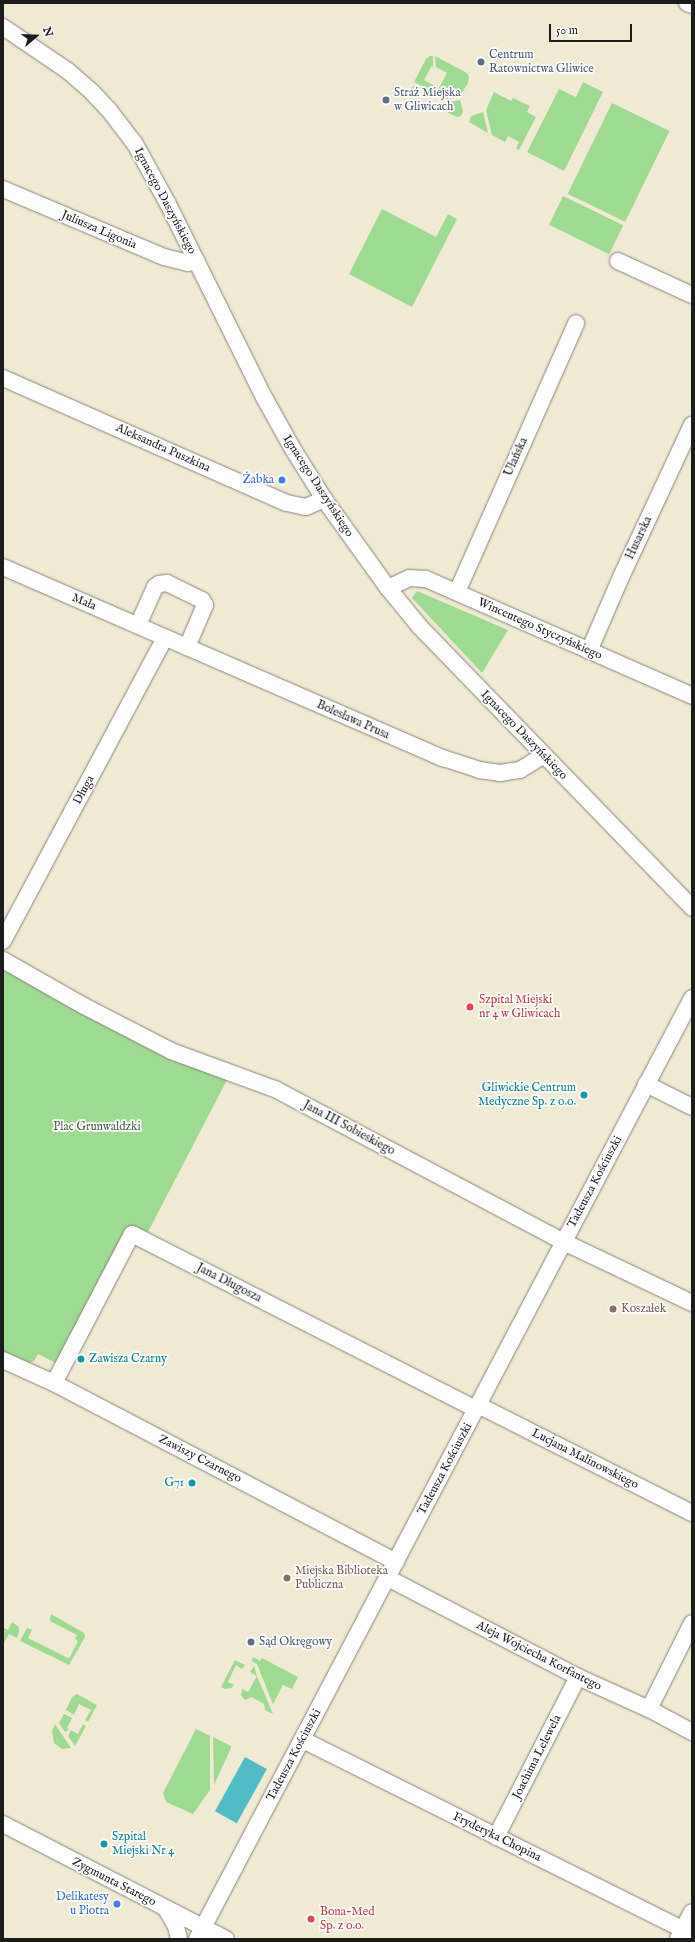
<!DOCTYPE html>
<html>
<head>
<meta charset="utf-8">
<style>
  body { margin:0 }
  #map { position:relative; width:695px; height:1942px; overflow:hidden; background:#f1ead3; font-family:"IM FELL English",serif }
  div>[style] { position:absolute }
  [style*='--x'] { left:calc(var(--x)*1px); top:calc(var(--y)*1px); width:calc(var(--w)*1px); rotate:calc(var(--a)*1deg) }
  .green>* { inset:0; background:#9ddb90; transform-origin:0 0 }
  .round { border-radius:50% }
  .water>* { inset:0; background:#4fbcc7; transform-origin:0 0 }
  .roads { filter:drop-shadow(0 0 1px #868378) drop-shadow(0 0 1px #868378) }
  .minor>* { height:16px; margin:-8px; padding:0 8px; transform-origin:8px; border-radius:8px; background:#fff }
  .dots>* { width:11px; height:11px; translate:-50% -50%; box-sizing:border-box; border:2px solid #fff; border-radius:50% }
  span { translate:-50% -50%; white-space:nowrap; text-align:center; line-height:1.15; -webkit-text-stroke:3.5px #fff; paint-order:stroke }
  .service-label { font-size:12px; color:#4e5e75 }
  .left { translate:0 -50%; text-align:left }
  .street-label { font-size:12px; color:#1c1c1c }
  .shop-label { font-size:12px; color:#366cbe }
  .right { translate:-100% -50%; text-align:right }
  .health-label { font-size:12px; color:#be3a42 }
  .culture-label { font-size:12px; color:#0d838f }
  .park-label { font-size:12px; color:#495f45 }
  .education-label { font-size:12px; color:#785e54 }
  .frame { position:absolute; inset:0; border:4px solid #1c1c1c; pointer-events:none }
  .north { position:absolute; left:16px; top:16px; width:40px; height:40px; -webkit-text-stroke:3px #fff; paint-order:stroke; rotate:71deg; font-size:11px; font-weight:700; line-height:16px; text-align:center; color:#1c1c1c }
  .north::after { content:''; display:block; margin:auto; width:14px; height:18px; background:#1c1c1c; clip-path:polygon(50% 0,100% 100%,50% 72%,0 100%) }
  .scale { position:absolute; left:549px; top:24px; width:83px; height:18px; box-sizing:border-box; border:2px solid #1c1c1c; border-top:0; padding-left:5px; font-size:12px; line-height:14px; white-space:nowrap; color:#1c1c1c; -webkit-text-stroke:3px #fff; paint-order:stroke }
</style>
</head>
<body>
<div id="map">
  <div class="green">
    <i style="clip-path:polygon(430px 56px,433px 56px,433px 66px,431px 67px,424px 80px,439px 88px,447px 73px,436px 67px,435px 56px,467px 73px,469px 77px,468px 83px,460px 96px,447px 99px,414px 82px,426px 59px)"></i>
    <i style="clip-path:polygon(583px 82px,603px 92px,564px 171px,527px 152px,559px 89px,576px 97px)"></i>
    <i class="round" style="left:410px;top:86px;width:10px;height:10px"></i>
    <i style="clip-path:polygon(494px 92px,511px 101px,513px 98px,530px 106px,527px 112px,536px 117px,519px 150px,516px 148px,519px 142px,508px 136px,505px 142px,492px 135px,486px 110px)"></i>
    <i style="clip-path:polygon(460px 100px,463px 111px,461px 116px,457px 117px,445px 111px,450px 102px)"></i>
    <i style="left:612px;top:103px;width:64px;height:101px;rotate:26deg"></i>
    <i style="clip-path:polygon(483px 112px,488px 133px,469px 122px,471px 116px)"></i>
    <i style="left:563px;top:196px;width:67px;height:32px;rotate:26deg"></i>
    <i style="clip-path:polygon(382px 209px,436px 237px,448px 214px,457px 219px,412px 307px,349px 274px)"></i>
    <i style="clip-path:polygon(417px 591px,508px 630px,482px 673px,412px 598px)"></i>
    <i style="clip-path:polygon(3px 969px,228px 1078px,148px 1232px,131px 1226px,56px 1363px,38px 1354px,34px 1361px,28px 1363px,3px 1354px)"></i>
    <i style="clip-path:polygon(51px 1614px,84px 1633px,85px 1637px,69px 1665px,20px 1641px,27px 1628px,32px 1630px,28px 1638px,68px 1658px,70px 1657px,78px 1641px,75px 1639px,77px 1635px,50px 1621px)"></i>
    <i style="clip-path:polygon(12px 1622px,19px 1627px,19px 1632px,17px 1638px,9px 1634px,3px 1645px,3px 1627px,8px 1630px)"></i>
    <i style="clip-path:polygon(253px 1657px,260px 1661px,262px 1658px,298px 1677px,292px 1689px,283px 1685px,273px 1704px,257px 1664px,252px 1661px)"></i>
    <i style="clip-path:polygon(235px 1660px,245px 1665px,242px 1669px,236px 1665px,228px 1682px,234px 1685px,231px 1688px,225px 1689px,221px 1687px)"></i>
    <i style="clip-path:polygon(254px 1666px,257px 1676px,273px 1714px,265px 1710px,264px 1704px,252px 1697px,245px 1700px,241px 1695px,242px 1689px,248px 1692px,257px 1676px,250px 1672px)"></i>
    <i style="clip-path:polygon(77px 1694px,97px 1705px,88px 1722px,85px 1720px,91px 1710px,79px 1704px,74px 1715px,66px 1710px,72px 1697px)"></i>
    <i style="clip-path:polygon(64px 1714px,72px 1718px,67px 1728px,69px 1729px,65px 1732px,59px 1723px)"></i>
    <i style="clip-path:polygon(55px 1724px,71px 1748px,62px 1749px,54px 1743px,52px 1731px)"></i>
    <i style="clip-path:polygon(83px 1724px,86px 1726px,75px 1746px,68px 1736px,71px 1730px,78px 1734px)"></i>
    <i style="clip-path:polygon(196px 1729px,210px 1736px,210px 1790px,193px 1814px,166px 1802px,163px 1793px)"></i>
    <i style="clip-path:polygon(213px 1737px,231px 1746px,231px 1748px,214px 1785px)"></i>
  </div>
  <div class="water">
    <i style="left:245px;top:1757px;width:25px;height:62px;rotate:29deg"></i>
  </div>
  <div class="roads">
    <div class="minor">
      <i style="--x:687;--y:3;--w:5;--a:22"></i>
      <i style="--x:3;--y:27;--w:78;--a:34.1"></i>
      <i style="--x:68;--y:71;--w:32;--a:41"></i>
      <i style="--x:92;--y:92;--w:25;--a:47"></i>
      <i style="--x:109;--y:110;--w:43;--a:52.6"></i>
      <i style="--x:135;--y:144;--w:66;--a:61.1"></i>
      <i style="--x:167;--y:202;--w:220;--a:63.6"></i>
      <i style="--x:265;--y:399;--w:54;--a:61"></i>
      <i style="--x:291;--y:446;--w:62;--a:58.1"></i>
      <i style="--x:324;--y:499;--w:110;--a:54.3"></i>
      <i style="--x:388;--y:588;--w:50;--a:50.6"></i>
      <i style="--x:420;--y:627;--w:391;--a:45.9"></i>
      <i style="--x:3;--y:189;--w:175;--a:22.9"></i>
      <i style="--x:164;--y:257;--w:25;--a:14"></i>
      <i style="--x:188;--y:263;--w:9;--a:-13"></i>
      <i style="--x:618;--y:261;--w:81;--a:24.7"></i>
      <i style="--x:3;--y:378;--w:310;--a:23.8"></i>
      <i style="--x:287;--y:503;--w:19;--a:12"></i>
      <i style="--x:306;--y:507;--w:20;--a:-24"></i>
      <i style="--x:3;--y:567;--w:480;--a:23.5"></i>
      <i style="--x:443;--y:758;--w:38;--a:18"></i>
      <i style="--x:479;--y:770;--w:21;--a:8"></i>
      <i style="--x:500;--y:773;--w:20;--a:-9"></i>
      <i style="--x:520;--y:770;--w:28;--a:-32"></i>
      <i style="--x:388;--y:588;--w:23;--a:-25"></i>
      <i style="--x:409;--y:578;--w:17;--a:3"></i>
      <i style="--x:426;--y:579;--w:291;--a:23.7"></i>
      <i style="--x:457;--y:592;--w:294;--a:-66.1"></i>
      <i style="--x:138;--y:625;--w:42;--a:-65.9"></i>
      <i style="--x:155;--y:587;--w:5;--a:-37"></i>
      <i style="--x:159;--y:584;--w:8;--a:-7"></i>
      <i style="--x:167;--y:583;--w:39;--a:26"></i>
      <i style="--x:202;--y:600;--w:6;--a:59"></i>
      <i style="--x:205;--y:605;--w:46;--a:113.2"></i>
      <i style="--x:589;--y:651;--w:81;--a:-66.6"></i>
      <i style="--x:621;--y:577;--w:168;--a:-65"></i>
      <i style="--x:3;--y:941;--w:344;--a:-61.9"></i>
      <i style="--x:3;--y:960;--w:93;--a:29.6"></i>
      <i style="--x:84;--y:1006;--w:98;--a:27.3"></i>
      <i style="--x:171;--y:1051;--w:111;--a:20.1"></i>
      <i style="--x:275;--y:1089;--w:336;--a:27.9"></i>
      <i style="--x:572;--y:1246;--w:133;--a:25.4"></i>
      <i style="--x:646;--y:1084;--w:51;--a:26.6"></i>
      <i style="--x:3;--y:1360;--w:56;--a:24.3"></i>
      <i style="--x:54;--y:1383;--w:386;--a:27.6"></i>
      <i style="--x:54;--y:1383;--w:168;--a:-62.4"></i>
      <i style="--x:132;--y:1234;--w:386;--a:27"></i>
      <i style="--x:478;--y:1405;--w:240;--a:26.8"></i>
      <i style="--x:388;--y:1578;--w:214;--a:27.5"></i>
      <i style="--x:578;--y:1677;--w:78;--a:24.3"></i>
      <i style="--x:649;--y:1709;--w:49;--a:28.1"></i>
      <i style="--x:649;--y:1709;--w:96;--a:-63.4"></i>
      <i style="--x:303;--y:1740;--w:435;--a:26.5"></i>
      <i style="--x:3;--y:1824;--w:251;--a:27.3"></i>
      <i style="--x:496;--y:1837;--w:180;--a:-62.9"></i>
      <i style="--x:166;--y:1909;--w:20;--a:60"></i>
      <i style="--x:176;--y:1926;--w:13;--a:77"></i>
      <i style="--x:197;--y:1939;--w:1063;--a:-62.25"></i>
      <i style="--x:678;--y:1939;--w:30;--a:-63"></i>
    </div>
  </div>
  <div class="dots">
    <i style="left:481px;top:62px;background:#5c6f8a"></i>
    <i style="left:386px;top:100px;background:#5c6f8a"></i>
    <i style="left:282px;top:480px;background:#3f7fe0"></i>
    <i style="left:470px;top:1007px;background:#e0444e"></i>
    <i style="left:584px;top:1095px;background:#0f9aa8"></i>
    <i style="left:613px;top:1309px;background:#8d6e63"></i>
    <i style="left:81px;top:1359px;background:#0f9aa8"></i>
    <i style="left:192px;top:1483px;background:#0f9aa8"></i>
    <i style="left:287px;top:1578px;background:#8d6e63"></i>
    <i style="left:251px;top:1642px;background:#5c6f8a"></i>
    <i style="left:104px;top:1844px;background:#0f9aa8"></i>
    <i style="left:117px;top:1904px;background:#3f7fe0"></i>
    <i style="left:311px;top:1919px;background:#e0444e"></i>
  </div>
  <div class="service-label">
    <span class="left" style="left:489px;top:62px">Centrum<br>Ratownictwa Gliwice</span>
    <span class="left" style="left:394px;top:100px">Straż Miejska<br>w Gliwicach</span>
    <span class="left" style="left:259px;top:1642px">Sąd Okręgowy</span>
  </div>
  <div class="street-label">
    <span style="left:165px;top:201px;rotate:62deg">Ignacego Daszyńskiego</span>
    <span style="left:99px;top:230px;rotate:23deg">Juliusza Ligonia</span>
    <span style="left:163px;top:448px;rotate:24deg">Aleksandra Puszkina</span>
    <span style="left:516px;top:457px;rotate:-66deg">Ułańska</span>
    <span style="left:318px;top:486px;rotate:57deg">Ignacego Daszyńskiego</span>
    <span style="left:639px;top:538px;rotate:-65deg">Husarska</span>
    <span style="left:84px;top:602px;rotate:23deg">Mała</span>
    <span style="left:540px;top:629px;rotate:24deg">Wincentego Styczyńskiego</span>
    <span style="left:353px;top:720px;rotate:24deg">Bolesława Prusa</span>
    <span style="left:524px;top:735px;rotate:46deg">Ignacego Daszyńskiego</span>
    <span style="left:84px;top:790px;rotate:-62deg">Długa</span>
    <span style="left:349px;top:1128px;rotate:28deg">Jana III Sobieskiego</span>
    <span style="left:595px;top:1182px;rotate:-62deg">Tadeusza Kościuszki</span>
    <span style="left:229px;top:1283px;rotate:27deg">Jana Długosza</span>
    <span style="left:200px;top:1459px;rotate:27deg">Zawiszy Czarnego</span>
    <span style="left:585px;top:1459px;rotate:27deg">Lucjana Malinowskiego</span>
    <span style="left:445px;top:1469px;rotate:-62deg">Tadeusza Kościuszki</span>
    <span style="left:539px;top:1656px;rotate:27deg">Aleja Wojciecha Korfantego</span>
    <span style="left:294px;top:1755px;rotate:-62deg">Tadeusza Kościuszki</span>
    <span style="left:537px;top:1757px;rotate:-63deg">Joachima Lelewela</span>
    <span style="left:497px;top:1837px;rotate:26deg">Fryderyka Chopina</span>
    <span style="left:114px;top:1882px;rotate:27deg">Zygmunta Starego</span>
  </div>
  <div class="shop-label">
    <span class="right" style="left:274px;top:480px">Żabka</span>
    <span class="right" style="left:109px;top:1904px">Delikatesy<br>u Piotra</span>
  </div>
  <div class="health-label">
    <span class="left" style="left:479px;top:1007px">Szpital Miejski<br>nr 4 w Gliwicach</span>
    <span class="left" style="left:320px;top:1919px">Bona-Med<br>Sp. z o.o.</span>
  </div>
  <div class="culture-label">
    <span class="right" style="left:576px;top:1095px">Gliwickie Centrum<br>Medyczne Sp. z o.o.</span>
    <span class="left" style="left:89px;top:1359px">Zawisza Czarny</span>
    <span class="right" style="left:184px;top:1483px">G71</span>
    <span class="left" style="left:112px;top:1844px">Szpital<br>Miejski Nr 4</span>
  </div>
  <div class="park-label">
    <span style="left:97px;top:1127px">Plac Grunwaldzki</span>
  </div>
  <div class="education-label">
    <span class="left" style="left:621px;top:1309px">Koszałek</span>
    <span class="left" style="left:295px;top:1578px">Miejska Biblioteka<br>Publiczna</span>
  </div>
  <div class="frame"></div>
  <div class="north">N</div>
  <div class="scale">50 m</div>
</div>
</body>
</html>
